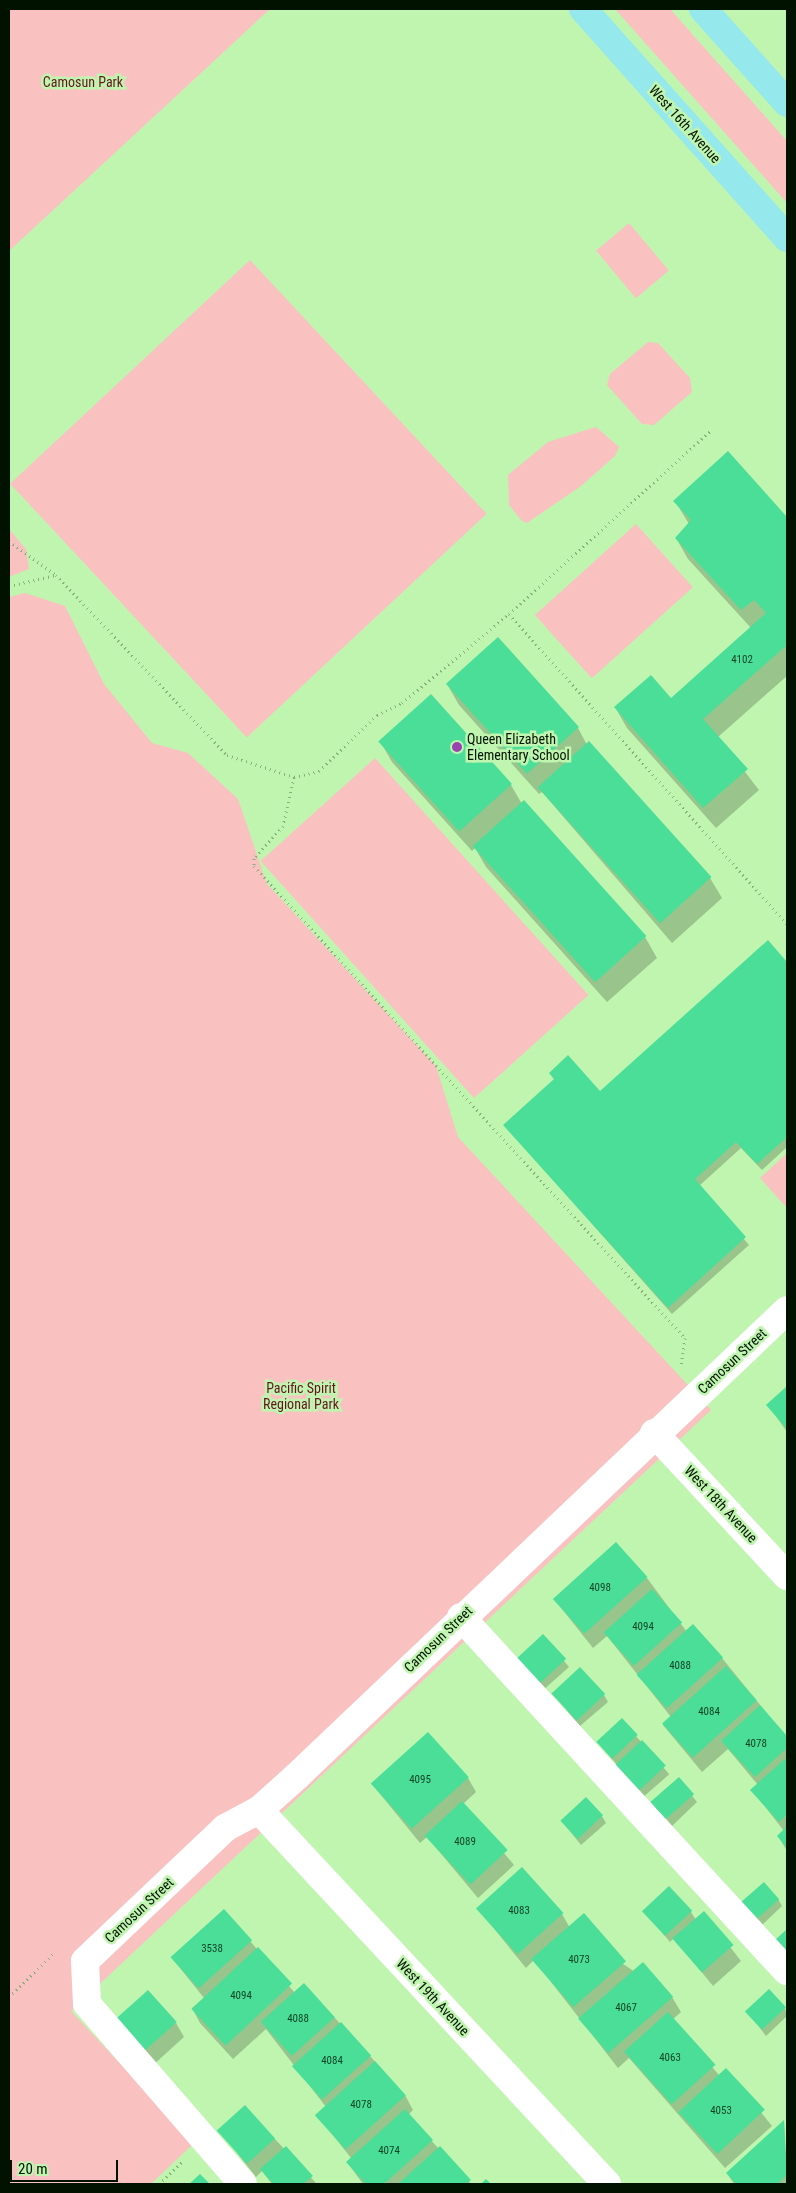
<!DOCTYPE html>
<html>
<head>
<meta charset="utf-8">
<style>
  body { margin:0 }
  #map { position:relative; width:796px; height:2193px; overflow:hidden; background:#c0f5b0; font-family:"Roboto Condensed",sans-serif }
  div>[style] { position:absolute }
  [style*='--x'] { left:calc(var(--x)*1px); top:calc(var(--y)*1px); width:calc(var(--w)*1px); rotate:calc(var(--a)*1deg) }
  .green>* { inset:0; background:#fac1c1; transform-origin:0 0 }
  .shadow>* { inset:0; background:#0003; transform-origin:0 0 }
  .building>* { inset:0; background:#4bde98; transform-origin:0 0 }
  .path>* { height:3px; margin-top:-1.5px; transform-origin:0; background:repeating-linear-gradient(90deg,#87b07b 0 1px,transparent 0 5px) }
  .minor>* { height:28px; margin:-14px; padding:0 14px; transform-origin:14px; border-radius:14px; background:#fff }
  .major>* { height:28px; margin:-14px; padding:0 14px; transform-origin:14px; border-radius:14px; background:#95e8eb }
  .dots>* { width:14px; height:14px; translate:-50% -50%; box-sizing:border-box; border:2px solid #c0f5b0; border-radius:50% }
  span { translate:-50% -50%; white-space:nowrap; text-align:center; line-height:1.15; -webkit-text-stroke:5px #c0f5b0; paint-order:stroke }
  .number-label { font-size:11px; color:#144526 }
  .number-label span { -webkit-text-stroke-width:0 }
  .park-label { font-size:14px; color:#65131e }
  .street-label { font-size:14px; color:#021200 }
  .poi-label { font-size:14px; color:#021200 }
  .left { translate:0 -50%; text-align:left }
  .frame { position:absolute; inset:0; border:10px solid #021200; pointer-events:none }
  .scale { position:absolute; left:10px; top:2160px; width:108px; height:22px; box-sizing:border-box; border:2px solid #021200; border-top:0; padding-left:6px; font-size:15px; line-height:18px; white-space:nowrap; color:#021200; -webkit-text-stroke:4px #c0f5b0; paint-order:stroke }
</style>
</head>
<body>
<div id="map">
  <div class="green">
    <i style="clip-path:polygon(9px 9px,270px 9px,9px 251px)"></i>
    <i style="clip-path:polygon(615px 9px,670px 9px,787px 141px,787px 203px)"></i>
    <i style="left:629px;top:223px;width:62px;height:43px;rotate:50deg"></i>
    <i style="left:250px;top:260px;width:347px;height:328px;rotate:47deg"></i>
    <i style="clip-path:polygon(648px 342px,658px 343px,690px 378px,692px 392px,654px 425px,642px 424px,607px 385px,610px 374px)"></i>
    <i style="clip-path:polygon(596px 427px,619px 447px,615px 456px,581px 486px,527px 523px,522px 521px,509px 505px,508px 475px,548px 442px)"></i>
    <i style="left:636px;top:524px;width:85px;height:136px;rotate:48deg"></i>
    <i style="clip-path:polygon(9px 529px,26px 549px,29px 569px,9px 577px)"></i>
    <i style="clip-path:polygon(25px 593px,65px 606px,104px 684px,152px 743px,188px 753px,238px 799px,267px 884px,436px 1066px,458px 1137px,711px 1410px,71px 2011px,194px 2143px,151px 2184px,9px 2184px,9px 597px)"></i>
    <i style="left:375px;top:758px;width:319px;height:154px;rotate:48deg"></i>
    <i style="clip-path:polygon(787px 1153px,787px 1208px,760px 1178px)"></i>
  </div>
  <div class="shadow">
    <i style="clip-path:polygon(727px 453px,787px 519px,787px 676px,718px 737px,759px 790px,716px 828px,627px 728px,615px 707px,671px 699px,751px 628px,688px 559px,676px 538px,689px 524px,675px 501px)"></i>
    <i style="clip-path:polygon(447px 684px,578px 728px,587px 745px,710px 878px,722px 898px,672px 943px,542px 792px,539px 794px,459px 705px)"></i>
    <i style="clip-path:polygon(380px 741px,511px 785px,522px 804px,645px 937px,657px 958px,607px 1002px,486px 867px,475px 848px,472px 851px,392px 762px)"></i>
    <i style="clip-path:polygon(768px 942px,787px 963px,787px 1147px,762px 1170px,741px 1148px,699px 1186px,749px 1245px,672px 1314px,505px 1126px,555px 1081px,550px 1073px,600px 1092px)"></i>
    <i style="clip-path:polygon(787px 1388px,787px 1432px,768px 1405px)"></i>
    <i style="clip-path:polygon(647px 1578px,687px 1632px,722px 1658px,787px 1738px,787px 1851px,778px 1836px,784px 1831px,752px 1790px,758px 1785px,728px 1749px,702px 1772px,663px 1725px,671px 1717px,607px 1636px,593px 1648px,554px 1599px)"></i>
    <i style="clip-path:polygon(543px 1635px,569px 1667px,541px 1692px,519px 1668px)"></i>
    <i style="clip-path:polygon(553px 1694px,604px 1695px,608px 1702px,580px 1726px)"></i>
    <i style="left:622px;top:1720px;width:72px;height:33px;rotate:49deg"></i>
    <i style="clip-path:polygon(468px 1778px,476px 1792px,463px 1804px,514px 1865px,478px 1898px,427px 1837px,420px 1843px,372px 1784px)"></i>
    <i style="clip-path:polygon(679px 1779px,697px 1802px,672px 1826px,653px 1802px)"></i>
    <i style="clip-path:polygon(602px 1816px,606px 1823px,581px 1845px,562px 1821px)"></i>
    <i style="clip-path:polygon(778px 1899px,782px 1906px,760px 1927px,746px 1911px)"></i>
    <i style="clip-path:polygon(478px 1909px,562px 1914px,570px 1928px,672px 1997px,681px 2012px,672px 2020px,719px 2075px,726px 2069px,772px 2126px,725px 2168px,629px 2058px,618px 2068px,534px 1960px,526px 1968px)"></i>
    <i style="clip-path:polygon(224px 1911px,295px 1993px,334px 2017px,370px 2056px,405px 2095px,413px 2110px,408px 2115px,471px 2184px,363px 2184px,347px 2162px,351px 2158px,317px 2115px,326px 2107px,266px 2029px,233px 2059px,200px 2023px,192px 2008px,204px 1998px,172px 1958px)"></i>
    <i style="clip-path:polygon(644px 1911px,691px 1912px,696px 1920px,704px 1913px,741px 1961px,713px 1986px,674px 1938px,670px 1942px)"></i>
    <i style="clip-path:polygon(785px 2008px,787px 2016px,766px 2036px,747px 2011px)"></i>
    <i style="clip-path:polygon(176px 2023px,184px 2037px,152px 2066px,124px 2035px)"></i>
    <i style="clip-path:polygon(784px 2122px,787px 2184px,734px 2184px,727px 2173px)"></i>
    <i style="clip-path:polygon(219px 2130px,274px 2138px,316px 2183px,272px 2184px,262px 2171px,256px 2177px)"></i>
  </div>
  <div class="building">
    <i style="clip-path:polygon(728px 451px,787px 517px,787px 645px,703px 719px,748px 769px,703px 808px,614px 707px,651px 675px,671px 698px,766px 613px,754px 600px,741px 610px,675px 538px,691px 520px,673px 501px)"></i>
    <i style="left:498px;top:637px;width:121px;height:70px;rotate:48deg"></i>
    <i style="left:431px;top:694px;width:121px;height:71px;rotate:48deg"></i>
    <i style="left:589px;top:741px;width:183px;height:69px;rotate:48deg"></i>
    <i style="left:524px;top:800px;width:183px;height:69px;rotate:48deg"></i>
    <i style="clip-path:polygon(768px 940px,787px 962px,787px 1137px,757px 1164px,736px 1142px,695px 1179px,746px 1237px,668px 1308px,503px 1125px,554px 1079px,549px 1073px,568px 1055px,600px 1091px)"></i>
    <i style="clip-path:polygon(787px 1386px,787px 1429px,766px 1405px)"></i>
    <i style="left:616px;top:1542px;width:47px;height:85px;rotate:48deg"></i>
    <i style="left:652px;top:1589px;width:45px;height:65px;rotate:48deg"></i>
    <i style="left:693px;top:1624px;width:45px;height:76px;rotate:48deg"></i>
    <i style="left:543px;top:1634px;width:34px;height:39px;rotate:47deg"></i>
    <i style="left:726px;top:1666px;width:46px;height:86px;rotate:48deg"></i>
    <i style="left:580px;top:1667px;width:37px;height:39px;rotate:47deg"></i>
    <i style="clip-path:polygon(760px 1705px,787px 1736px,787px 1748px,755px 1777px,721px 1741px)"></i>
    <i style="left:622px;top:1718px;width:23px;height:35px;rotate:47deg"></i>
    <i style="left:428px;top:1732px;width:61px;height:77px;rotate:48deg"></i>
    <i style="left:642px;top:1740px;width:35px;height:37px;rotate:47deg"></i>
    <i style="clip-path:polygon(787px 1757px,787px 1815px,779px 1822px,750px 1790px)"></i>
    <i style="left:679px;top:1777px;width:23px;height:38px;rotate:49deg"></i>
    <i style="left:586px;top:1797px;width:25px;height:35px;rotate:47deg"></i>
    <i style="left:462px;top:1801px;width:67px;height:51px;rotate:47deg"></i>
    <i style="clip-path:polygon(787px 1826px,787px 1848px,777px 1836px)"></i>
    <i style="left:522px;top:1867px;width:62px;height:62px;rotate:48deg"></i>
    <i style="left:764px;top:1882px;width:23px;height:33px;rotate:49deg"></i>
    <i style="left:669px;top:1886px;width:34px;height:37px;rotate:47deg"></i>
    <i style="left:224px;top:1909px;width:42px;height:72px;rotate:48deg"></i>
    <i style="left:704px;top:1911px;width:45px;height:42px;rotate:49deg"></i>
    <i style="left:584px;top:1913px;width:64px;height:70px;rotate:49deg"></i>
    <i style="clip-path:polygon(787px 1929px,787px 1953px,775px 1940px)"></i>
    <i style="left:258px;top:1947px;width:50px;height:91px;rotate:47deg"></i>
    <i style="left:643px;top:1962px;width:46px;height:86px;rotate:49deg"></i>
    <i style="left:304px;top:1983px;width:46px;height:58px;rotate:48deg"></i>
    <i style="left:769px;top:1989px;width:25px;height:33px;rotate:47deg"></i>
    <i style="left:148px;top:1990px;width:43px;height:45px;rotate:48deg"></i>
    <i style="left:668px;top:2012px;width:71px;height:59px;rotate:48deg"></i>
    <i style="left:341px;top:2022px;width:45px;height:66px;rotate:48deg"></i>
    <i style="left:375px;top:2061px;width:46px;height:81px;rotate:48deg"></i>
    <i style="left:726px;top:2068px;width:57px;height:65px;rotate:47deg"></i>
    <i style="left:245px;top:2105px;width:45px;height:38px;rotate:48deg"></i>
    <i style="clip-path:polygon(405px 2109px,433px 2140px,384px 2184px,366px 2184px,346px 2162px)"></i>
    <i style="clip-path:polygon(784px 2120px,787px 2175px,777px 2184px,736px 2184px,726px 2173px)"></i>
    <i style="clip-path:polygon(286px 2146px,313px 2176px,303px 2184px,273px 2184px,260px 2169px)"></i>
    <i style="clip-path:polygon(440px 2146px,471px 2180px,466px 2184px,398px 2184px)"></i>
    <i style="clip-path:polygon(200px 2174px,210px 2184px,189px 2184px)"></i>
    <i style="clip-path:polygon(486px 2179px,491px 2184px,481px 2184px)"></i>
  </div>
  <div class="path">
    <i style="--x:9;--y:541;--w:58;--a:35.9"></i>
    <i style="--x:9;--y:586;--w:48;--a:-13.2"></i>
    <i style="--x:56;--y:575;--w:248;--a:46.5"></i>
    <i style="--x:227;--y:755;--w:71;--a:18.2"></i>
    <i style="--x:294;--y:777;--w:26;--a:-13"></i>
    <i style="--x:319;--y:771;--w:81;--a:-44"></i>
    <i style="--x:377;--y:715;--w:28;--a:-26"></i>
    <i style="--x:402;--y:703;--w:139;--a:-39.8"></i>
    <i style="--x:509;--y:614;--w:273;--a:-42.3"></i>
    <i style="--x:509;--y:614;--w:416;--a:48.1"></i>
    <i style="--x:294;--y:777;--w:50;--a:102.7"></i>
    <i style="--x:283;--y:826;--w:43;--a:132.2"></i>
    <i style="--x:254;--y:858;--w:8;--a:90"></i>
    <i style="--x:254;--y:866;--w:639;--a:47.6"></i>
    <i style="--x:685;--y:1338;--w:28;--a:98"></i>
    <i style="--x:9;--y:1997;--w:62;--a:-44.3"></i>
    <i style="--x:159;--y:2184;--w:32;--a:-44"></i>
  </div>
  <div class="minor">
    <i style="--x:654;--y:1433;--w:195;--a:47.1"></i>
    <i style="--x:461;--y:1617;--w:481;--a:47.4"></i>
    <i style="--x:259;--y:1810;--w:511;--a:47.06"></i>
    <i style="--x:243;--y:2184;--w:238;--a:-130.9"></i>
    <i style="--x:87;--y:2004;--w:43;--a:-92.7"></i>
    <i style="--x:85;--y:1961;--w:193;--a:-43.5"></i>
    <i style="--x:225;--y:1828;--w:38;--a:-28"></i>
    <i style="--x:259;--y:1810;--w:51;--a:-41.8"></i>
    <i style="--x:297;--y:1776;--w:676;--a:-43.56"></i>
  </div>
  <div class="major">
    <i style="--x:583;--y:9;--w:307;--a:48.3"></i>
    <i style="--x:703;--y:9;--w:126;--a:48.2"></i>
  </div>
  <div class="dots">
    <i style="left:457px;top:747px;background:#9943b0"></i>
  </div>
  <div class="number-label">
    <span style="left:742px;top:660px">4102</span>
    <span style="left:600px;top:1588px">4098</span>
    <span style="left:643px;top:1627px">4094</span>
    <span style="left:680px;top:1666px">4088</span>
    <span style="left:709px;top:1712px">4084</span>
    <span style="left:756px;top:1744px">4078</span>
    <span style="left:420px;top:1780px">4095</span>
    <span style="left:465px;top:1842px">4089</span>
    <span style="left:519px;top:1911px">4083</span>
    <span style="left:212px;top:1949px">3538</span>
    <span style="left:579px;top:1960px">4073</span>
    <span style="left:241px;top:1996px">4094</span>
    <span style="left:626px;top:2008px">4067</span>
    <span style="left:298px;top:2019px">4088</span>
    <span style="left:670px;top:2058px">4063</span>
    <span style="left:332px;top:2061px">4084</span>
    <span style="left:361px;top:2105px">4078</span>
    <span style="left:721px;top:2111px">4053</span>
    <span style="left:389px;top:2151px">4074</span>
  </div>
  <div class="park-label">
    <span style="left:83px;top:82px">Camosun Park</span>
    <span style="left:301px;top:1396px">Pacific Spirit<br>Regional Park</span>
  </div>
  <div class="street-label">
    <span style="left:685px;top:124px;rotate:48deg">West 16th Avenue</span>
    <span style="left:732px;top:1361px;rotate:-43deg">Camosun Street</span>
    <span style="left:721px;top:1504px;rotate:47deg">West 18th Avenue</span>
    <span style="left:438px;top:1639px;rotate:-44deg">Camosun Street</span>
    <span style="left:139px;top:1910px;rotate:-43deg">Camosun Street</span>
    <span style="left:433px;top:1997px;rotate:47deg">West 19th Avenue</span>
  </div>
  <div class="poi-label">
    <span class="left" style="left:467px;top:747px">Queen Elizabeth<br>Elementary School</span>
  </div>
  <div class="frame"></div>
  <div class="scale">20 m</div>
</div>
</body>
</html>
